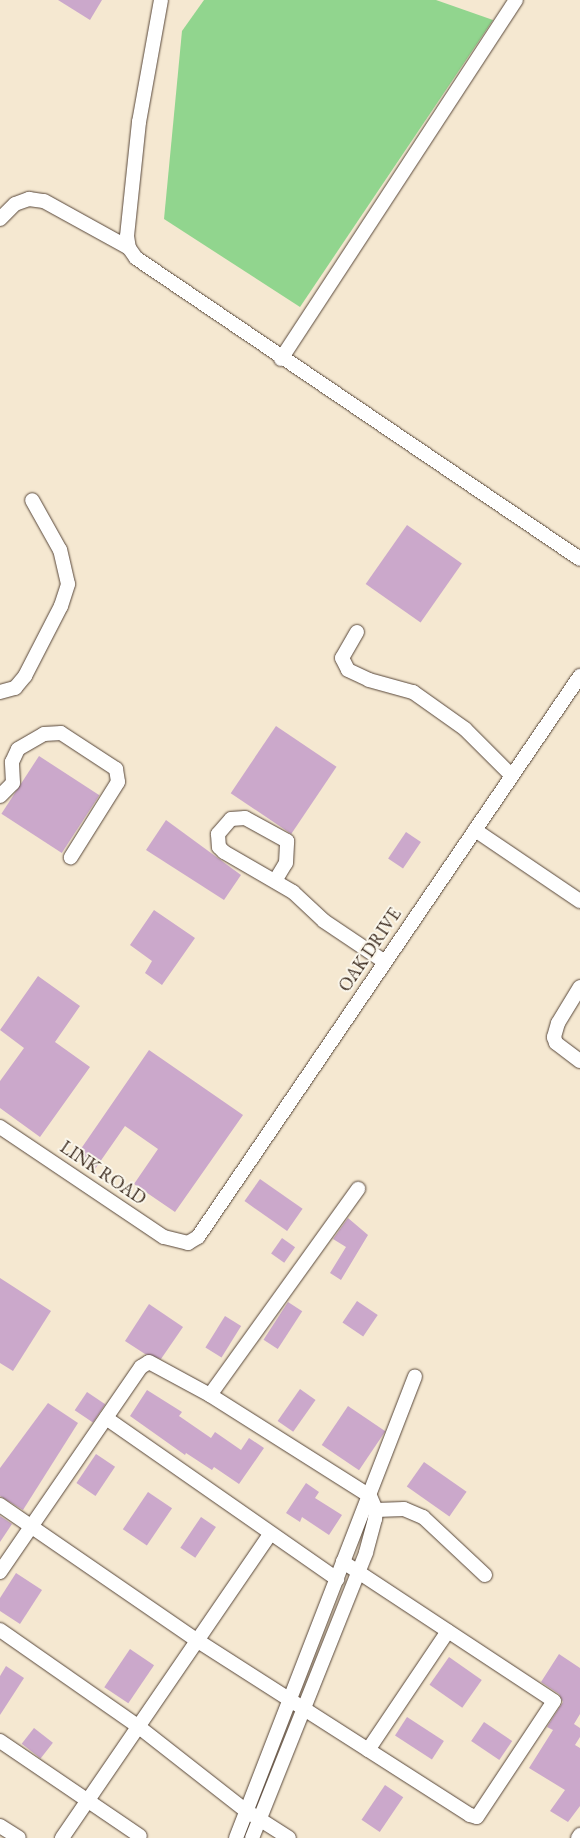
<!DOCTYPE html>
<html>
<head>
<meta charset="utf-8">
<style>
  body { margin:0 }
  #map { position:relative; width:580px; height:1838px; overflow:hidden; background:#f5e8d1; font-family:"EB Garamond",serif }
  div>[style] { position:absolute }
  [style*='--x'] { left:calc(var(--x)*1px); top:calc(var(--y)*1px); width:calc(var(--w)*1px); rotate:calc(var(--a)*1deg) }
  .green>* { inset:0; background:#91d58e }
  .building>* { inset:0; background:#cba8cb; transform-origin:0 0 }
  .roads { filter:drop-shadow(0 0 1px #574639) drop-shadow(0 0 1px #574639) }
  .minor>* { height:14px; margin:-7px; padding:0 7px; transform-origin:7px; border-radius:7px; background:#fff }
  span { translate:-50% -50%; white-space:nowrap; text-align:center; line-height:1.15; -webkit-text-stroke:4px #fbf7ec; paint-order:stroke }
  .street-label { font-size:18px; color:#3b2a1e }
</style>
</head>
<body>
<div id="map">
  <div class="green">
    <i style="clip-path:polygon(204px 0,436px 0,493px 20px,300px 307px,164px 219px,182px 31px)"></i>
  </div>
  <div class="building">
    <i style="clip-path:polygon(58px 0,102px 0,90px 20px)"></i>
    <i style="left:407px;top:525px;width:67px;height:72px;rotate:35deg"></i>
    <i style="left:276px;top:726px;width:73px;height:81px;rotate:34deg"></i>
    <i style="left:39px;top:756px;width:72px;height:69px;rotate:33deg"></i>
    <i style="clip-path:polygon(166px 820px,241px 875px,224px 900px,146px 850px)"></i>
    <i style="left:406px;top:832px;width:18px;height:32px;rotate:34deg"></i>
    <i style="clip-path:polygon(154px 910px,195px 938px,162px 985px,145px 973px,152px 961px,130px 945px)"></i>
    <i style="clip-path:polygon(38px 976px,80px 1006px,55px 1042px,90px 1067px,40px 1137px,0 1108px,0 1081px,24px 1048px,0 1030px)"></i>
    <i style="clip-path:polygon(149px 1050px,243px 1115px,175px 1212px,134px 1184px,158px 1149px,125px 1126px,95px 1169px,76px 1156px)"></i>
    <i style="left:260px;top:1179px;width:52px;height:27px;rotate:35deg"></i>
    <i style="clip-path:polygon(348px 1218px,368px 1235px,341px 1280px,330px 1273px,346px 1247px,333px 1239px)"></i>
    <i style="left:282px;top:1238px;width:16px;height:19px;rotate:35deg"></i>
    <i style="clip-path:polygon(0 1278px,51px 1311px,13px 1371px,0 1363px)"></i>
    <i style="left:357px;top:1301px;width:25px;height:26px;rotate:34deg"></i>
    <i style="left:288px;top:1302px;width:17px;height:45px;rotate:33deg"></i>
    <i style="clip-path:polygon(149px 1304px,183px 1327px,161px 1359px,145px 1354px,125px 1341px)"></i>
    <i style="left:225px;top:1316px;width:19px;height:37px;rotate:32deg"></i>
    <i style="left:300px;top:1389px;width:19px;height:39px;rotate:35deg"></i>
    <i style="clip-path:polygon(147px 1390px,182px 1412px,179px 1416px,211px 1438px,215px 1432px,241px 1450px,249px 1438px,264px 1448px,239px 1484px,214px 1467px,212px 1470px,186px 1453px,185px 1455px,130px 1416px)"></i>
    <i style="left:87px;top:1392px;width:22px;height:22px;rotate:34deg"></i>
    <i style="clip-path:polygon(48px 1403px,78px 1423px,23px 1510px,0 1496px,0 1468px)"></i>
    <i style="left:348px;top:1406px;width:45px;height:47px;rotate:34deg"></i>
    <i style="left:96px;top:1454px;width:23px;height:35px;rotate:34deg"></i>
    <i style="left:424px;top:1462px;width:52px;height:30px;rotate:35deg"></i>
    <i style="clip-path:polygon(306px 1483px,319px 1492px,315px 1498px,342px 1515px,329px 1535px,302px 1517px,300px 1522px,286px 1513px)"></i>
    <i style="left:148px;top:1492px;width:29px;height:45px;rotate:34deg"></i>
    <i style="clip-path:polygon(0 1516px,12px 1524px,0 1542px)"></i>
    <i style="left:201px;top:1517px;width:18px;height:37px;rotate:34deg"></i>
    <i style="clip-path:polygon(16px 1573px,42px 1590px,20px 1624px,0 1611px,0 1598px)"></i>
    <i style="left:130px;top:1649px;width:29px;height:46px;rotate:34deg"></i>
    <i style="clip-path:polygon(559px 1654px,580px 1668px,580px 1714px,574px 1724px,580px 1728px,580px 1737px,575px 1745px,580px 1748px,580px 1806px,568px 1822px,550px 1811px,565px 1790px,529px 1768px,553px 1730px,547px 1727px,563px 1702px,559px 1694px,541px 1682px)"></i>
    <i style="left:449px;top:1657px;width:40px;height:34px;rotate:35deg"></i>
    <i style="clip-path:polygon(6px 1666px,24px 1678px,0 1715px,0 1676px)"></i>
    <i style="left:407px;top:1717px;width:44px;height:22px;rotate:33deg"></i>
    <i style="left:484px;top:1722px;width:34px;height:23px;rotate:34deg"></i>
    <i style="left:34px;top:1728px;width:24px;height:20px;rotate:38deg"></i>
    <i style="left:385px;top:1785px;width:22px;height:42px;rotate:34deg"></i>
  </div>
  <div class="roads">
    <div class="minor">
      <i style="--x:161;--y:0;--w:124;--a:100.2"></i>
      <i style="--x:139;--y:122;--w:115;--a:96"></i>
      <i style="--x:127;--y:236;--w:12;--a:81"></i>
      <i style="--x:129;--y:248;--w:12;--a:55"></i>
      <i style="--x:136;--y:258;--w:536;--a:34.13"></i>
      <i style="--x:0;--y:219;--w:21;--a:-45"></i>
      <i style="--x:15;--y:204;--w:15;--a:-20"></i>
      <i style="--x:29;--y:199;--w:15;--a:8"></i>
      <i style="--x:44;--y:201;--w:97;--a:28.9"></i>
      <i style="--x:281;--y:359;--w:429;--a:-56.8"></i>
      <i style="--x:357;--y:632;--w:30;--a:120"></i>
      <i style="--x:342;--y:658;--w:13;--a:63"></i>
      <i style="--x:348;--y:670;--w:23;--a:25"></i>
      <i style="--x:369;--y:680;--w:46;--a:15.3"></i>
      <i style="--x:413;--y:692;--w:64;--a:35.4"></i>
      <i style="--x:465;--y:729;--w:66;--a:45"></i>
      <i style="--x:0;--y:692;--w:16;--a:-15"></i>
      <i style="--x:15;--y:688;--w:16;--a:-50"></i>
      <i style="--x:25;--y:676;--w:79;--a:-62.8"></i>
      <i style="--x:61;--y:606;--w:23;--a:-72"></i>
      <i style="--x:68;--y:584;--w:35;--a:-103"></i>
      <i style="--x:60;--y:550;--w:57;--a:-119.2"></i>
      <i style="--x:0;--y:796;--w:18;--a:-45"></i>
      <i style="--x:13;--y:783;--w:21;--a:-93"></i>
      <i style="--x:12;--y:762;--w:14;--a:-65"></i>
      <i style="--x:18;--y:749;--w:30;--a:-30"></i>
      <i style="--x:44;--y:734;--w:17;--a:-3"></i>
      <i style="--x:61;--y:733;--w:66;--a:33.2"></i>
      <i style="--x:116;--y:769;--w:13;--a:81"></i>
      <i style="--x:118;--y:782;--w:89;--a:122.1"></i>
      <i style="--x:475;--y:830;--w:127;--a:34.1"></i>
      <i style="--x:275;--y:881;--w:21;--a:-59"></i>
      <i style="--x:286;--y:863;--w:22;--a:-87"></i>
      <i style="--x:287;--y:841;--w:48;--a:-151.3"></i>
      <i style="--x:245;--y:818;--w:14;--a:176"></i>
      <i style="--x:231;--y:819;--w:20;--a:131"></i>
      <i style="--x:218;--y:834;--w:13;--a:86"></i>
      <i style="--x:219;--y:847;--w:7;--a:45"></i>
      <i style="--x:224;--y:852;--w:80;--a:30.1"></i>
      <i style="--x:293;--y:892;--w:42;--a:43.1"></i>
      <i style="--x:324;--y:921;--w:73;--a:33.9"></i>
      <i style="--x:580;--y:987;--w:42;--a:121.4"></i>
      <i style="--x:558;--y:1023;--w:15;--a:106"></i>
      <i style="--x:554;--y:1037;--w:6;--a:72"></i>
      <i style="--x:556;--y:1043;--w:30;--a:37"></i>
      <i style="--x:0;--y:1127;--w:197;--a:33.9"></i>
      <i style="--x:164;--y:1237;--w:25;--a:14"></i>
      <i style="--x:188;--y:1243;--w:12;--a:-31"></i>
      <i style="--x:198;--y:1237;--w:679;--a:-55.75"></i>
      <i style="--x:210;--y:1395;--w:254;--a:-54.3"></i>
      <i style="--x:106;--y:1418;--w:282;--a:34.9"></i>
      <i style="--x:0;--y:1505;--w:240;--a:34.5"></i>
      <i style="--x:198;--y:1641;--w:323;--a:32.6"></i>
      <i style="--x:470;--y:1815;--w:7;--a:16"></i>
      <i style="--x:477;--y:1817;--w:139;--a:-56.4"></i>
      <i style="--x:554;--y:1701;--w:253;--a:-146.6"></i>
      <i style="--x:376;--y:1510;--w:28;--a:-2"></i>
      <i style="--x:404;--y:1509;--w:21;--a:23"></i>
      <i style="--x:423;--y:1517;--w:85;--a:43.1"></i>
      <i style="--x:0;--y:1572;--w:249;--a:-55.5"></i>
      <i style="--x:141;--y:1367;--w:9;--a:-32"></i>
      <i style="--x:149;--y:1362;--w:69;--a:28.4"></i>
      <i style="--x:210;--y:1395;--w:189;--a:32.3"></i>
      <i style="--x:370;--y:1496;--w:15;--a:67"></i>
      <i style="--x:376;--y:1510;--w:9;--a:96"></i>
      <i style="--x:375;--y:1519;--w:35;--a:105"></i>
      <i style="--x:366;--y:1553;--w:307;--a:111.8"></i>
      <i style="--x:0;--y:1630;--w:169;--a:34.9"></i>
      <i style="--x:139;--y:1727;--w:135;--a:38.1"></i>
      <i style="--x:245;--y:1810;--w:52;--a:32.5"></i>
      <i style="--x:0;--y:1741;--w:169;--a:34.2"></i>
      <i style="--x:368;--y:1750;--w:143;--a:-56.1"></i>
      <i style="--x:0;--y:1826;--w:22;--a:32"></i>
      <i style="--x:62;--y:1838;--w:368;--a:-55.6"></i>
      <i style="--x:236;--y:1838;--w:495;--a:-68.8"></i>
      <i style="--x:578;--y:1838;--w:4;--a:-56"></i>
    </div>
  </div>
  <div class="street-label">
    <span style="left:370px;top:950px;rotate:-56deg">OAK DRIVE</span>
    <span style="left:103px;top:1173px;rotate:34deg">LINK ROAD</span>
  </div>
</div>
</body>
</html>
